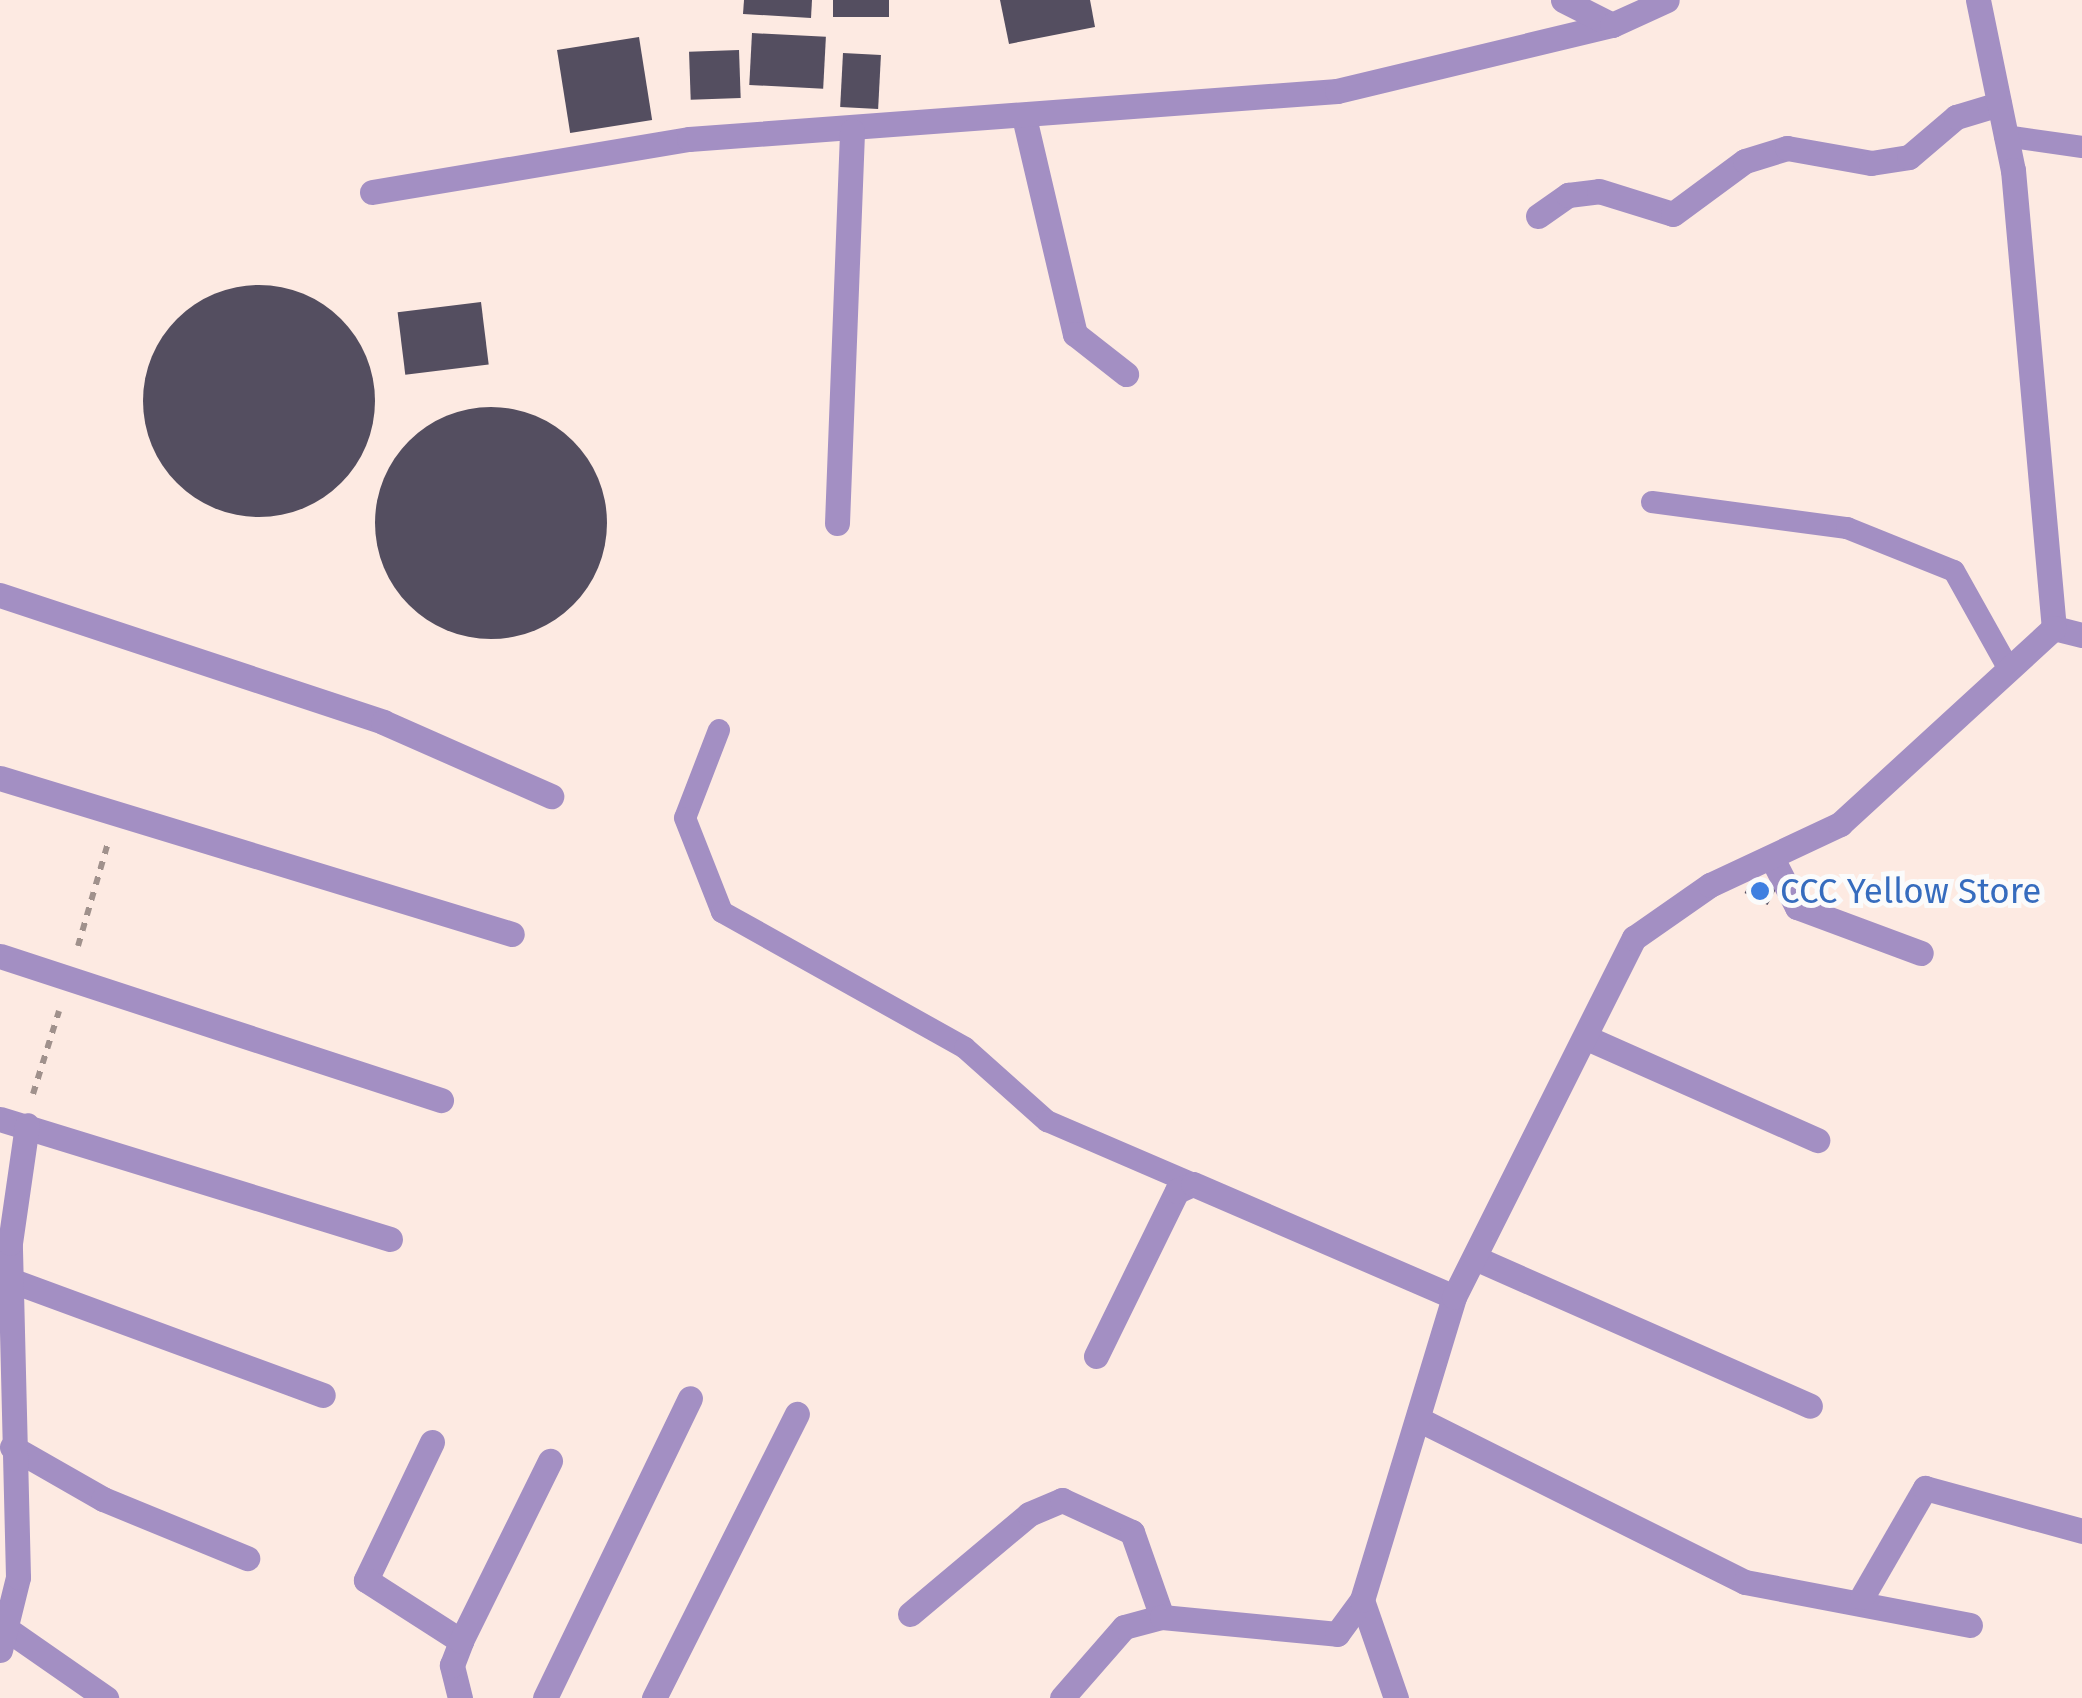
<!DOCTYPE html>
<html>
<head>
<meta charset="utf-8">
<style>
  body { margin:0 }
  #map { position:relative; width:2082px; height:1698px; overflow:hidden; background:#fdeae2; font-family:"Fira Sans",sans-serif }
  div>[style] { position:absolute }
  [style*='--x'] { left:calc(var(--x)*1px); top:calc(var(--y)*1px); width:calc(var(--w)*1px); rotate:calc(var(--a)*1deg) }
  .building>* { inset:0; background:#544e60; transform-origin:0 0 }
  .round { border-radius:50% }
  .path>* { height:6px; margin-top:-3px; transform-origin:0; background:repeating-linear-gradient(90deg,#a0918c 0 8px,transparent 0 16px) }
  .service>* { height:22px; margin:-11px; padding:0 11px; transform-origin:11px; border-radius:11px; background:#a38fc3 }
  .minor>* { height:25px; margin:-12.5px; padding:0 12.5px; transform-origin:12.5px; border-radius:12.5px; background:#a38fc3 }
  .tertiary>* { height:25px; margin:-12.5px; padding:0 12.5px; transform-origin:12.5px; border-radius:12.5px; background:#a38fc3 }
  .dots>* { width:28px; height:28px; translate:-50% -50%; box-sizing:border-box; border:5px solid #fbfbfb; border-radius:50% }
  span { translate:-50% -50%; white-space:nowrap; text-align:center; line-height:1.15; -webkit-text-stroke:10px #fbfbfb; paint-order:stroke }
  .shop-label { font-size:35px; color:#366cbe }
  .left { translate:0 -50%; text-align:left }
</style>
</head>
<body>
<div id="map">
  <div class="building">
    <i style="clip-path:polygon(744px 0,812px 0,811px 18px,743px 14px)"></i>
    <i style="left:833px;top:0;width:56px;height:17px"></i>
    <i style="clip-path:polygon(1000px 0,1090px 0,1095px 27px,1009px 44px)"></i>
    <i style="left:752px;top:33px;width:74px;height:52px;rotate:3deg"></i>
    <i style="left:639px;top:37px;width:84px;height:83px;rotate:81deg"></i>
    <i style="left:739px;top:50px;width:48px;height:50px;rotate:88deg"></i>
    <i style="left:843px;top:53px;width:38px;height:54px;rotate:3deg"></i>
    <i class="round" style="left:143px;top:285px;width:232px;height:232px"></i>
    <i style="left:481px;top:302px;width:63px;height:84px;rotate:83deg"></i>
    <i class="round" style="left:375px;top:407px;width:232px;height:232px"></i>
    <i style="left:1753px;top:877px;width:26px;height:18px;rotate:28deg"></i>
  </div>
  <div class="path">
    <i style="--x:78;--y:946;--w:107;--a:-73.8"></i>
    <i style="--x:33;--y:1094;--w:87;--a:-72.6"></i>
  </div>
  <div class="service">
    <i style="--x:2005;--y:136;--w:78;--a:8.1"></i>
    <i style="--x:1652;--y:502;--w:197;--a:7.6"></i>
    <i style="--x:1847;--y:528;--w:115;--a:21.9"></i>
    <i style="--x:1954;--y:571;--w:109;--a:60.8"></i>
    <i style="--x:719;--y:730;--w:94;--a:111.1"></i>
    <i style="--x:685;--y:818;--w:101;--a:68.5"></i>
    <i style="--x:722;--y:912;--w:278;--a:29.2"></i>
    <i style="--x:965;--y:1048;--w:110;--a:41.7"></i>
    <i style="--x:1047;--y:1121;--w:159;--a:23.3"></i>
  </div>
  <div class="minor">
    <i style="--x:1024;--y:117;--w:223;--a:76.8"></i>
    <i style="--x:1075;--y:334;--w:65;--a:38.1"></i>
    <i style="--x:372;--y:192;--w:321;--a:-9.5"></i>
    <i style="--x:689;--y:139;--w:650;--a:-4.24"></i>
    <i style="--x:1337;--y:91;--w:283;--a:-13.5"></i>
    <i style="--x:1538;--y:216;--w:37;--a:-35"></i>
    <i style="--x:1568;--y:195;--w:31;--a:-7"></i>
    <i style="--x:1599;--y:191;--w:77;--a:17.3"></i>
    <i style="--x:1673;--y:214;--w:89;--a:-36.4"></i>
    <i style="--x:1745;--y:161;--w:44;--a:-17.2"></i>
    <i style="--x:1787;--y:148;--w:85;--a:10.1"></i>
    <i style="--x:1871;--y:163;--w:38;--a:-9"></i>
    <i style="--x:1909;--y:157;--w:62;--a:-40.4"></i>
    <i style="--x:1956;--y:117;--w:45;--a:-16.8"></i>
    <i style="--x:837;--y:523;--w:392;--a:-87.8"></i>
    <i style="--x:0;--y:595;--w:404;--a:18.3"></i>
    <i style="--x:383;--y:722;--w:184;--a:23.8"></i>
    <i style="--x:0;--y:778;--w:535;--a:16.95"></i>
    <i style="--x:1773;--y:860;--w:53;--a:62.9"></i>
    <i style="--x:1797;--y:907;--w:132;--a:20.4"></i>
    <i style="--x:0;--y:956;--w:464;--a:18.1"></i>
    <i style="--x:1587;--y:1038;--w:252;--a:23.9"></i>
    <i style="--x:0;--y:1119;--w:408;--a:17.1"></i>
    <i style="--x:1475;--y:1258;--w:366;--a:23.8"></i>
    <i style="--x:13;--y:1281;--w:330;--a:20.2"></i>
    <i style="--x:1096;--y:1356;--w:184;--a:-63.9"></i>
    <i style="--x:1177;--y:1191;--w:17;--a:-24"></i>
    <i style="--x:1193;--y:1184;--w:284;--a:23.4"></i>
    <i style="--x:1422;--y:1421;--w:361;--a:26.5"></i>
    <i style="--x:1745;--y:1582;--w:229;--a:10.8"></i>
    <i style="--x:432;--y:1442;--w:153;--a:115.6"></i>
    <i style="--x:366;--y:1580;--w:113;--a:32.7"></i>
    <i style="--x:12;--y:1447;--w:105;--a:29.7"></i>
    <i style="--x:103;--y:1499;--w:156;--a:22.3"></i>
    <i style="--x:1862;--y:1597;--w:126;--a:-60"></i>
    <i style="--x:1925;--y:1488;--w:163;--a:15.3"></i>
    <i style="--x:1362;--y:1600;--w:104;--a:70.9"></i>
    <i style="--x:910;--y:1614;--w:155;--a:-40"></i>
    <i style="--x:1029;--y:1514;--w:36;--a:-23"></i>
    <i style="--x:1062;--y:1500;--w:77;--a:24.6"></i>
    <i style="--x:1132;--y:1532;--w:90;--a:70.6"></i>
    <i style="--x:11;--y:1632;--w:116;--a:34.8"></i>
    <i style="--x:0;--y:1650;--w:75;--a:-76.1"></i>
    <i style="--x:18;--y:1577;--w:334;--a:-91.4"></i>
    <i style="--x:10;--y:1243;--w:119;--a:-81.8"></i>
    <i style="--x:460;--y:1698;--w:34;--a:-104"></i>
    <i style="--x:452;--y:1665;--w:26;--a:-69"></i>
    <i style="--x:461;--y:1641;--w:201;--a:-63.7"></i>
    <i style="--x:545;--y:1698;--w:333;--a:-64.2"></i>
    <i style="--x:654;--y:1698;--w:318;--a:-63.3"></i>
  </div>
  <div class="tertiary">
    <i style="--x:1563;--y:0;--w:55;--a:27"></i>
    <i style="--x:1612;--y:25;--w:60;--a:-24.4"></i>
    <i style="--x:1978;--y:0;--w:174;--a:78.4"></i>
    <i style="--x:2013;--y:170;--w:460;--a:84.9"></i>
    <i style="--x:2054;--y:628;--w:29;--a:14"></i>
    <i style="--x:1062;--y:1698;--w:94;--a:-48.9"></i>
    <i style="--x:1124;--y:1627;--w:39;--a:-15"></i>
    <i style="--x:1162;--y:1617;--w:176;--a:5.5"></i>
    <i style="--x:1337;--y:1634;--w:42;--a:-53.7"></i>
    <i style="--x:1362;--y:1600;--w:317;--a:-73.1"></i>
    <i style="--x:1454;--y:1297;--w:402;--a:-63.4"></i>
    <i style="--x:1634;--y:938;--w:93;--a:-34.9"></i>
    <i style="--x:1710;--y:885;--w:144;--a:-25.1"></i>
    <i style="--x:1840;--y:824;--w:290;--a:-42.5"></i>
  </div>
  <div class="dots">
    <i style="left:1760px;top:891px;background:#3f7fe0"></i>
  </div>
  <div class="shop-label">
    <span class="left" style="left:1780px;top:891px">CCC Yellow Store</span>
  </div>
</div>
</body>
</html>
